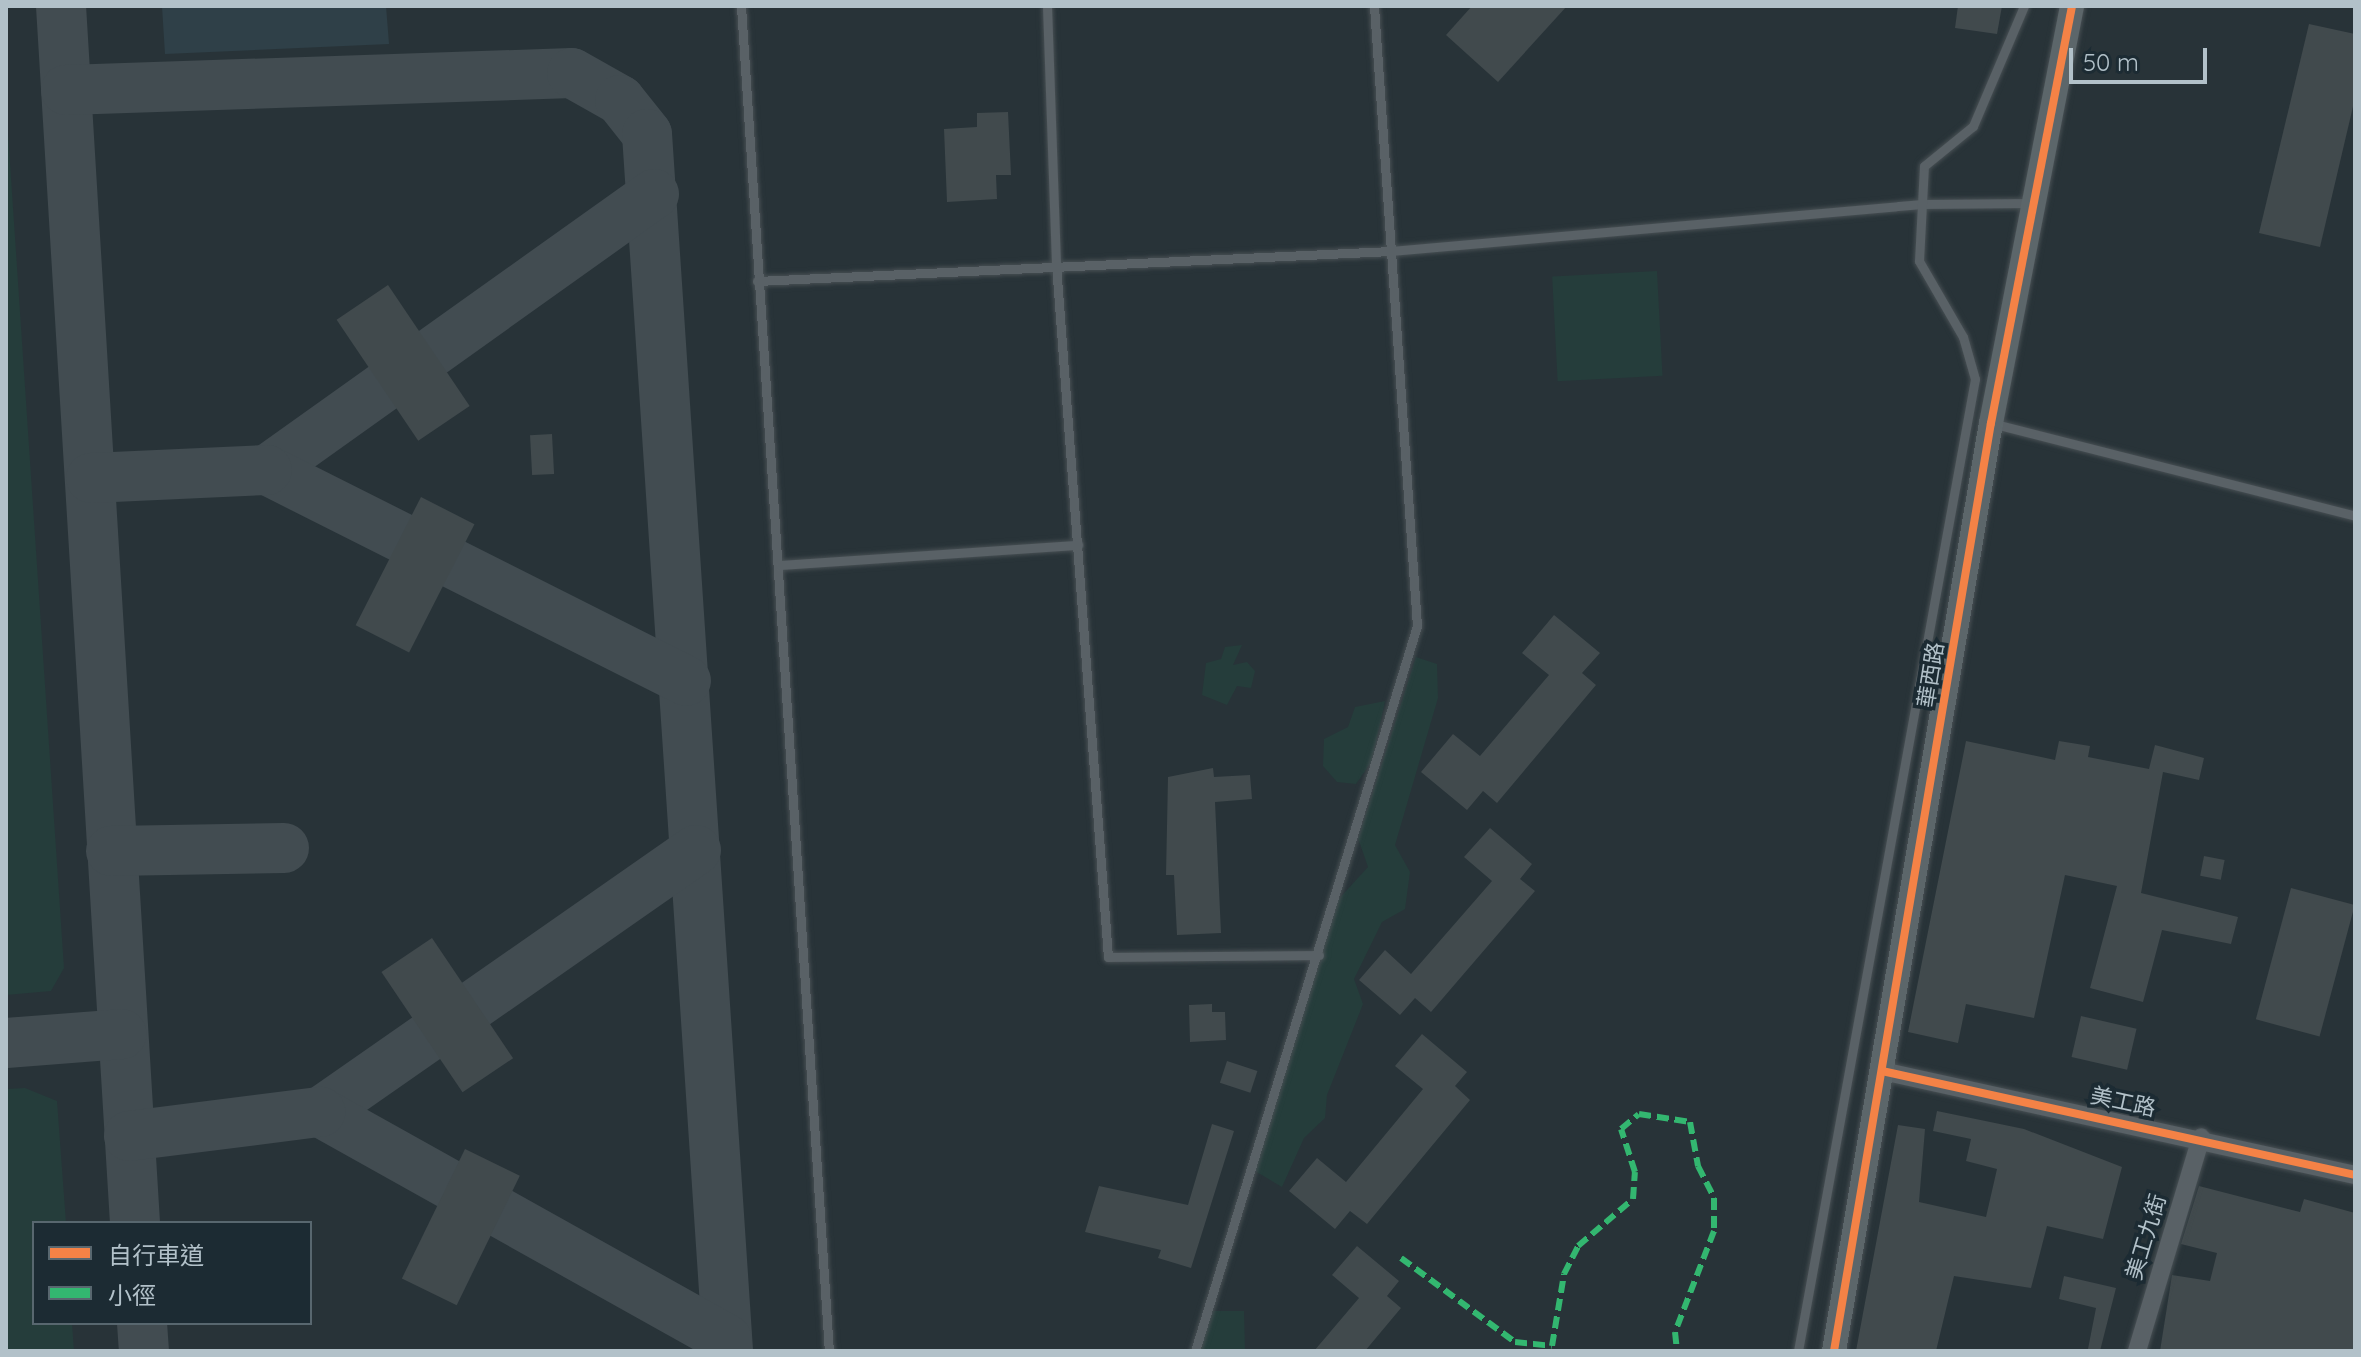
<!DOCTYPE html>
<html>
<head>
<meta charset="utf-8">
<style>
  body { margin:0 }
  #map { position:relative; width:2361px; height:1357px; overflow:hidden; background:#283338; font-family:Quicksand,"Noto Sans TC",sans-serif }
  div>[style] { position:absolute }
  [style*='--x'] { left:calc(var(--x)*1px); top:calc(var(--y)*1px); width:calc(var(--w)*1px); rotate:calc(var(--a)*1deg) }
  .airport>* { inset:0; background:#2f4048 }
  .green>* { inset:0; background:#253d3b; transform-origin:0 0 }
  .taxiway>* { height:50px; margin:-25px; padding:0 25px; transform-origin:25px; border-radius:25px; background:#424c51 }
  .building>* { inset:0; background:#414a4d; transform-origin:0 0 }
  .roads { filter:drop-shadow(0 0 2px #474f53) drop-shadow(0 0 2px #474f53) }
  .lane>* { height:9px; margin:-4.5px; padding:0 4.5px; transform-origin:4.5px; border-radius:4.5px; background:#596166 }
  .street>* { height:18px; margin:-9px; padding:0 9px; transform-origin:9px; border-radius:9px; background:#596166 }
  .secondary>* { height:24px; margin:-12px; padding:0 12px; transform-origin:12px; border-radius:12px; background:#5c666a }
  .quiet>* { height:6px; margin-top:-3px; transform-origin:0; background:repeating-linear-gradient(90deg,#33b770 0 12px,transparent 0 18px) }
  .cycleway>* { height:8px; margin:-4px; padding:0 4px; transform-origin:4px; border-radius:4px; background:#f48246 }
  span { translate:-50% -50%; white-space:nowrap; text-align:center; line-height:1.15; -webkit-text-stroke:7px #1c2b33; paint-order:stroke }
  .street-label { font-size:22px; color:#b2c1c9 }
  .frame { position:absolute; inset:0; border:8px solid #b2c1c9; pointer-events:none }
  .legend { position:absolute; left:32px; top:1221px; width:280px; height:104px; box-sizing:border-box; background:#1c2b33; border:2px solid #58676f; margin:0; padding:10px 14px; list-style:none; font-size:24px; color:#b2c1c9 }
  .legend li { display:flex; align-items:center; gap:16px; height:40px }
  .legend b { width:40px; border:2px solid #58676f }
  .scale { position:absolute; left:2069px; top:48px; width:138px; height:36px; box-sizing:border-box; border:4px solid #b2c1c9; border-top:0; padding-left:10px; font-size:24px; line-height:28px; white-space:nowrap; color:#b2c1c9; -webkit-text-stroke:6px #1c2b33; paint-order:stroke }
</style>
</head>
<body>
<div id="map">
  <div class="airport">
    <i style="clip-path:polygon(162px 6px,386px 6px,389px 44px,165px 54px)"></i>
  </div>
  <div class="green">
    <i style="clip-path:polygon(6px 103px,64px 968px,51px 991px,6px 995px)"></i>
    <i style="left:1657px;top:271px;width:105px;height:105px;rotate:87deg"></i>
    <i style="clip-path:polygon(1242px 645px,1233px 665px,1247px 662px,1255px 671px,1251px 688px,1237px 686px,1227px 705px,1202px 695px,1206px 663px,1221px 659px,1225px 647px)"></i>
    <i style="clip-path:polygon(1416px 657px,1437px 664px,1438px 698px,1395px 845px,1410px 872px,1405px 909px,1382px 922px,1354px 979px,1363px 1004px,1327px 1095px,1325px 1118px,1304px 1138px,1282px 1187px,1255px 1171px,1336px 902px,1368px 867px,1358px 838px)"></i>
    <i style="clip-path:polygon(1385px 701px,1372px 761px,1356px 784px,1337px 782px,1323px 766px,1324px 739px,1348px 727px,1355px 707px)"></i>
    <i style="clip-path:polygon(25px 1088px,57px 1101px,66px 1223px,34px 1223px,34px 1323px,72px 1323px,74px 1351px,6px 1351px,6px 1089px)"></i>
    <i style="clip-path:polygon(1208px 1311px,1244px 1311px,1245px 1351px,1193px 1351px)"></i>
  </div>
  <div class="taxiway">
    <i style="--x:61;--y:6;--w:1219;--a:86.52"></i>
    <i style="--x:66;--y:90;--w:506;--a:-1.92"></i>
    <i style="--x:572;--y:73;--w:55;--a:29.4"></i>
    <i style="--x:620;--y:100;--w:43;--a:51.5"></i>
    <i style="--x:647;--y:134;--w:1220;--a:86.19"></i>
    <i style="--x:654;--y:194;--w:475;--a:144.5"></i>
    <i style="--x:267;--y:470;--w:469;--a:26.7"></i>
    <i style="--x:91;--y:478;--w:176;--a:-2.6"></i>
    <i style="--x:696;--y:850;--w:458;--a:145.1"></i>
    <i style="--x:320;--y:1112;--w:466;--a:29.2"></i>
    <i style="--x:111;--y:851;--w:173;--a:-1"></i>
    <i style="--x:6;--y:1043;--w:116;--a:-4.4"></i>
    <i style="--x:129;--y:1136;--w:193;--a:-7.2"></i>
    <i style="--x:142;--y:1323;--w:28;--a:86"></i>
  </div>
  <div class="building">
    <i style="clip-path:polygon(1472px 6px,1567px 6px,1498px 82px,1446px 35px)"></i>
    <i style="clip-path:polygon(1958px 6px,2002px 6px,1997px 34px,1955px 28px)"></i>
    <i style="clip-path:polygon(2309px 24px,2355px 34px,2355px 98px,2320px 247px,2259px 233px)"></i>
    <i style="clip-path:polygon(1008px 112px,1011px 175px,996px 175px,997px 199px,947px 202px,944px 129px,977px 127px,977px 113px)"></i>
    <i style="left:388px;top:285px;width:146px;height:62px;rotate:56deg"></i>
    <i style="left:552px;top:434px;width:40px;height:22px;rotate:87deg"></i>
    <i style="left:421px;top:497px;width:60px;height:144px;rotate:27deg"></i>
    <i style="clip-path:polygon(1554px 615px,1600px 653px,1582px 673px,1596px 685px,1497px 803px,1483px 791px,1467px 810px,1421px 772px,1453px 734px,1480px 756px,1549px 675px,1522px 653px)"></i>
    <i style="clip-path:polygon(1966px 741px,2055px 760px,2059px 741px,2090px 746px,2088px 757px,2149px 769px,2155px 745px,2204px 758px,2199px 780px,2163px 772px,2141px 893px,2238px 917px,2231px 944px,2162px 930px,2143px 1002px,2090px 988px,2117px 886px,2065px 875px,2034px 1018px,1966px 1004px,1958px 1043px,1908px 1032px)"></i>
    <i style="clip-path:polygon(1213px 768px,1214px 777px,1250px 775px,1252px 799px,1215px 802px,1221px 933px,1177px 935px,1174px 875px,1166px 875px,1168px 777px)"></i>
    <i style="clip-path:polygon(1490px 828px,1532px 864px,1520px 879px,1535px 891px,1431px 1012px,1415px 998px,1400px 1015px,1359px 980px,1385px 950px,1411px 974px,1492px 881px,1464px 857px)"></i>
    <i style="left:2204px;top:856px;width:21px;height:20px;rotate:11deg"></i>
    <i style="left:2291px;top:888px;width:66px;height:136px;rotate:15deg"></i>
    <i style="left:432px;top:938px;width:145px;height:61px;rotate:56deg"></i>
    <i style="clip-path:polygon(1212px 1004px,1212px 1012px,1225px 1012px,1226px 1040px,1190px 1042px,1189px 1005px)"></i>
    <i style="left:2081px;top:1016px;width:57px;height:42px;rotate:13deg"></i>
    <i style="clip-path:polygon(1422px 1034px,1467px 1072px,1455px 1086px,1470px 1100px,1367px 1224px,1350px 1211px,1335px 1229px,1289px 1191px,1317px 1158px,1346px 1182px,1423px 1089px,1395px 1066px)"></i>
    <i style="left:1227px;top:1061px;width:32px;height:23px;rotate:18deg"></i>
    <i style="clip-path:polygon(1937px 1111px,2024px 1129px,2122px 1167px,2103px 1239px,2047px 1226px,2031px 1288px,1954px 1276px,1936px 1351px,1856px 1351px,1898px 1125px,1925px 1129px,1919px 1202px,1986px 1217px,1997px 1169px,1966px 1161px,1971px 1139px,1933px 1131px)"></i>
    <i style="clip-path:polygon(1212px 1124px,1234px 1131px,1191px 1268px,1158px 1258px,1161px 1250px,1085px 1232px,1099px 1186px,1188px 1205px)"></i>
    <i style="left:465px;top:1149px;width:61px;height:144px;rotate:26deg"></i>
    <i style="clip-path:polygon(2199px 1186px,2300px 1212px,2304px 1199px,2355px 1213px,2355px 1351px,2160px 1351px,2172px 1275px,2210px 1281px,2217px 1253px,2181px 1244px)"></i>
    <i style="clip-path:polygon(1357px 1246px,1399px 1281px,1387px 1296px,1401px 1308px,1365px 1351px,1314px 1351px,1359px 1298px,1332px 1275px)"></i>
    <i style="clip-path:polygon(2064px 1276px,2116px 1288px,2100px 1351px,2088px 1349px,2096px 1308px,2059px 1299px)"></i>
  </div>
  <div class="roads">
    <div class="lane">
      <i style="--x:741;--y:6;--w:1348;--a:86.26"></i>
      <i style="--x:1047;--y:6;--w:258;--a:88"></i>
      <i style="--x:1056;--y:264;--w:695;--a:85.71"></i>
      <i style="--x:1108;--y:957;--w:211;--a:-0.5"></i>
      <i style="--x:757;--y:281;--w:635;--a:-2.71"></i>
      <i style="--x:1391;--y:251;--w:533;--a:-5.06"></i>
      <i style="--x:1922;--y:204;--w:111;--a:-0.5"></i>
      <i style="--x:1991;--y:423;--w:376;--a:14.3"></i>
      <i style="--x:781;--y:565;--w:298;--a:-3.9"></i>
      <i style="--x:1195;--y:1351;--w:758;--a:-72.98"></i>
      <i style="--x:1417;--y:626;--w:621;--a:-93.97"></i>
      <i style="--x:1798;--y:1351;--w:988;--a:-79.68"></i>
      <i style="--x:1975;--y:379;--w:44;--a:-105.9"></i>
      <i style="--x:1963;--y:337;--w:88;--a:-120.1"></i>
      <i style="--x:1919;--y:261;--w:95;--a:-87"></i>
      <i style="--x:1924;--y:166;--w:63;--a:-39.2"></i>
      <i style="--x:1973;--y:126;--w:130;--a:-67"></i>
    </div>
    <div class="street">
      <i style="--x:1882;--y:1071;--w:484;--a:12.4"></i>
      <i style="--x:2137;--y:1351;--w:223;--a:-73.3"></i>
    </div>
    <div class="secondary">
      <i style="--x:1834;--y:1351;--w:941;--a:-80.4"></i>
      <i style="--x:1991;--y:423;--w:425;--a:-79"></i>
    </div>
  </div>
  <div class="quiet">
    <i style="--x:1401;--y:1258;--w:142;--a:36.4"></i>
    <i style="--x:1515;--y:1342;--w:37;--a:6"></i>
    <i style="--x:1552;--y:1346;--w:73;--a:-80.5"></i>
    <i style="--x:1564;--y:1274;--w:31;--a:-63"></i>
    <i style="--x:1578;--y:1246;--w:72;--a:-40.5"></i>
    <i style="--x:1633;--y:1199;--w:27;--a:-86"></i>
    <i style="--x:1635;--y:1172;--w:45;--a:-108"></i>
    <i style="--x:1621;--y:1129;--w:23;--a:-40"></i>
    <i style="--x:1639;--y:1114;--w:52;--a:8.9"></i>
    <i style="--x:1690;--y:1122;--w:45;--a:79.7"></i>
    <i style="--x:1698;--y:1166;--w:36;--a:63"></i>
    <i style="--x:1714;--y:1198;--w:33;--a:90"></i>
    <i style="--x:1714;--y:1231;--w:108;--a:111.1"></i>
    <i style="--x:1675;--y:1332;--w:19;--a:84"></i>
  </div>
  <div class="cycleway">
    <i style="--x:1882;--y:1071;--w:484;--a:12.4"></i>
    <i style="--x:1834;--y:1351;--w:941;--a:-80.4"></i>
    <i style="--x:1991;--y:423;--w:425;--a:-79"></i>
  </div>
  <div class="street-label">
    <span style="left:1931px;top:675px;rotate:-81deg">華西路</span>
    <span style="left:2123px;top:1102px;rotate:12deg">美工路</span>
    <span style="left:2146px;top:1237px;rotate:-73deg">美工九街</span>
  </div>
  <div class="frame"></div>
  <ul class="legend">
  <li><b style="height:10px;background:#f48246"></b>自行車道</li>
  <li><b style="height:10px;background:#33b770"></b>小徑</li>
  </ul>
  <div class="scale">50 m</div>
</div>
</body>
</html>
